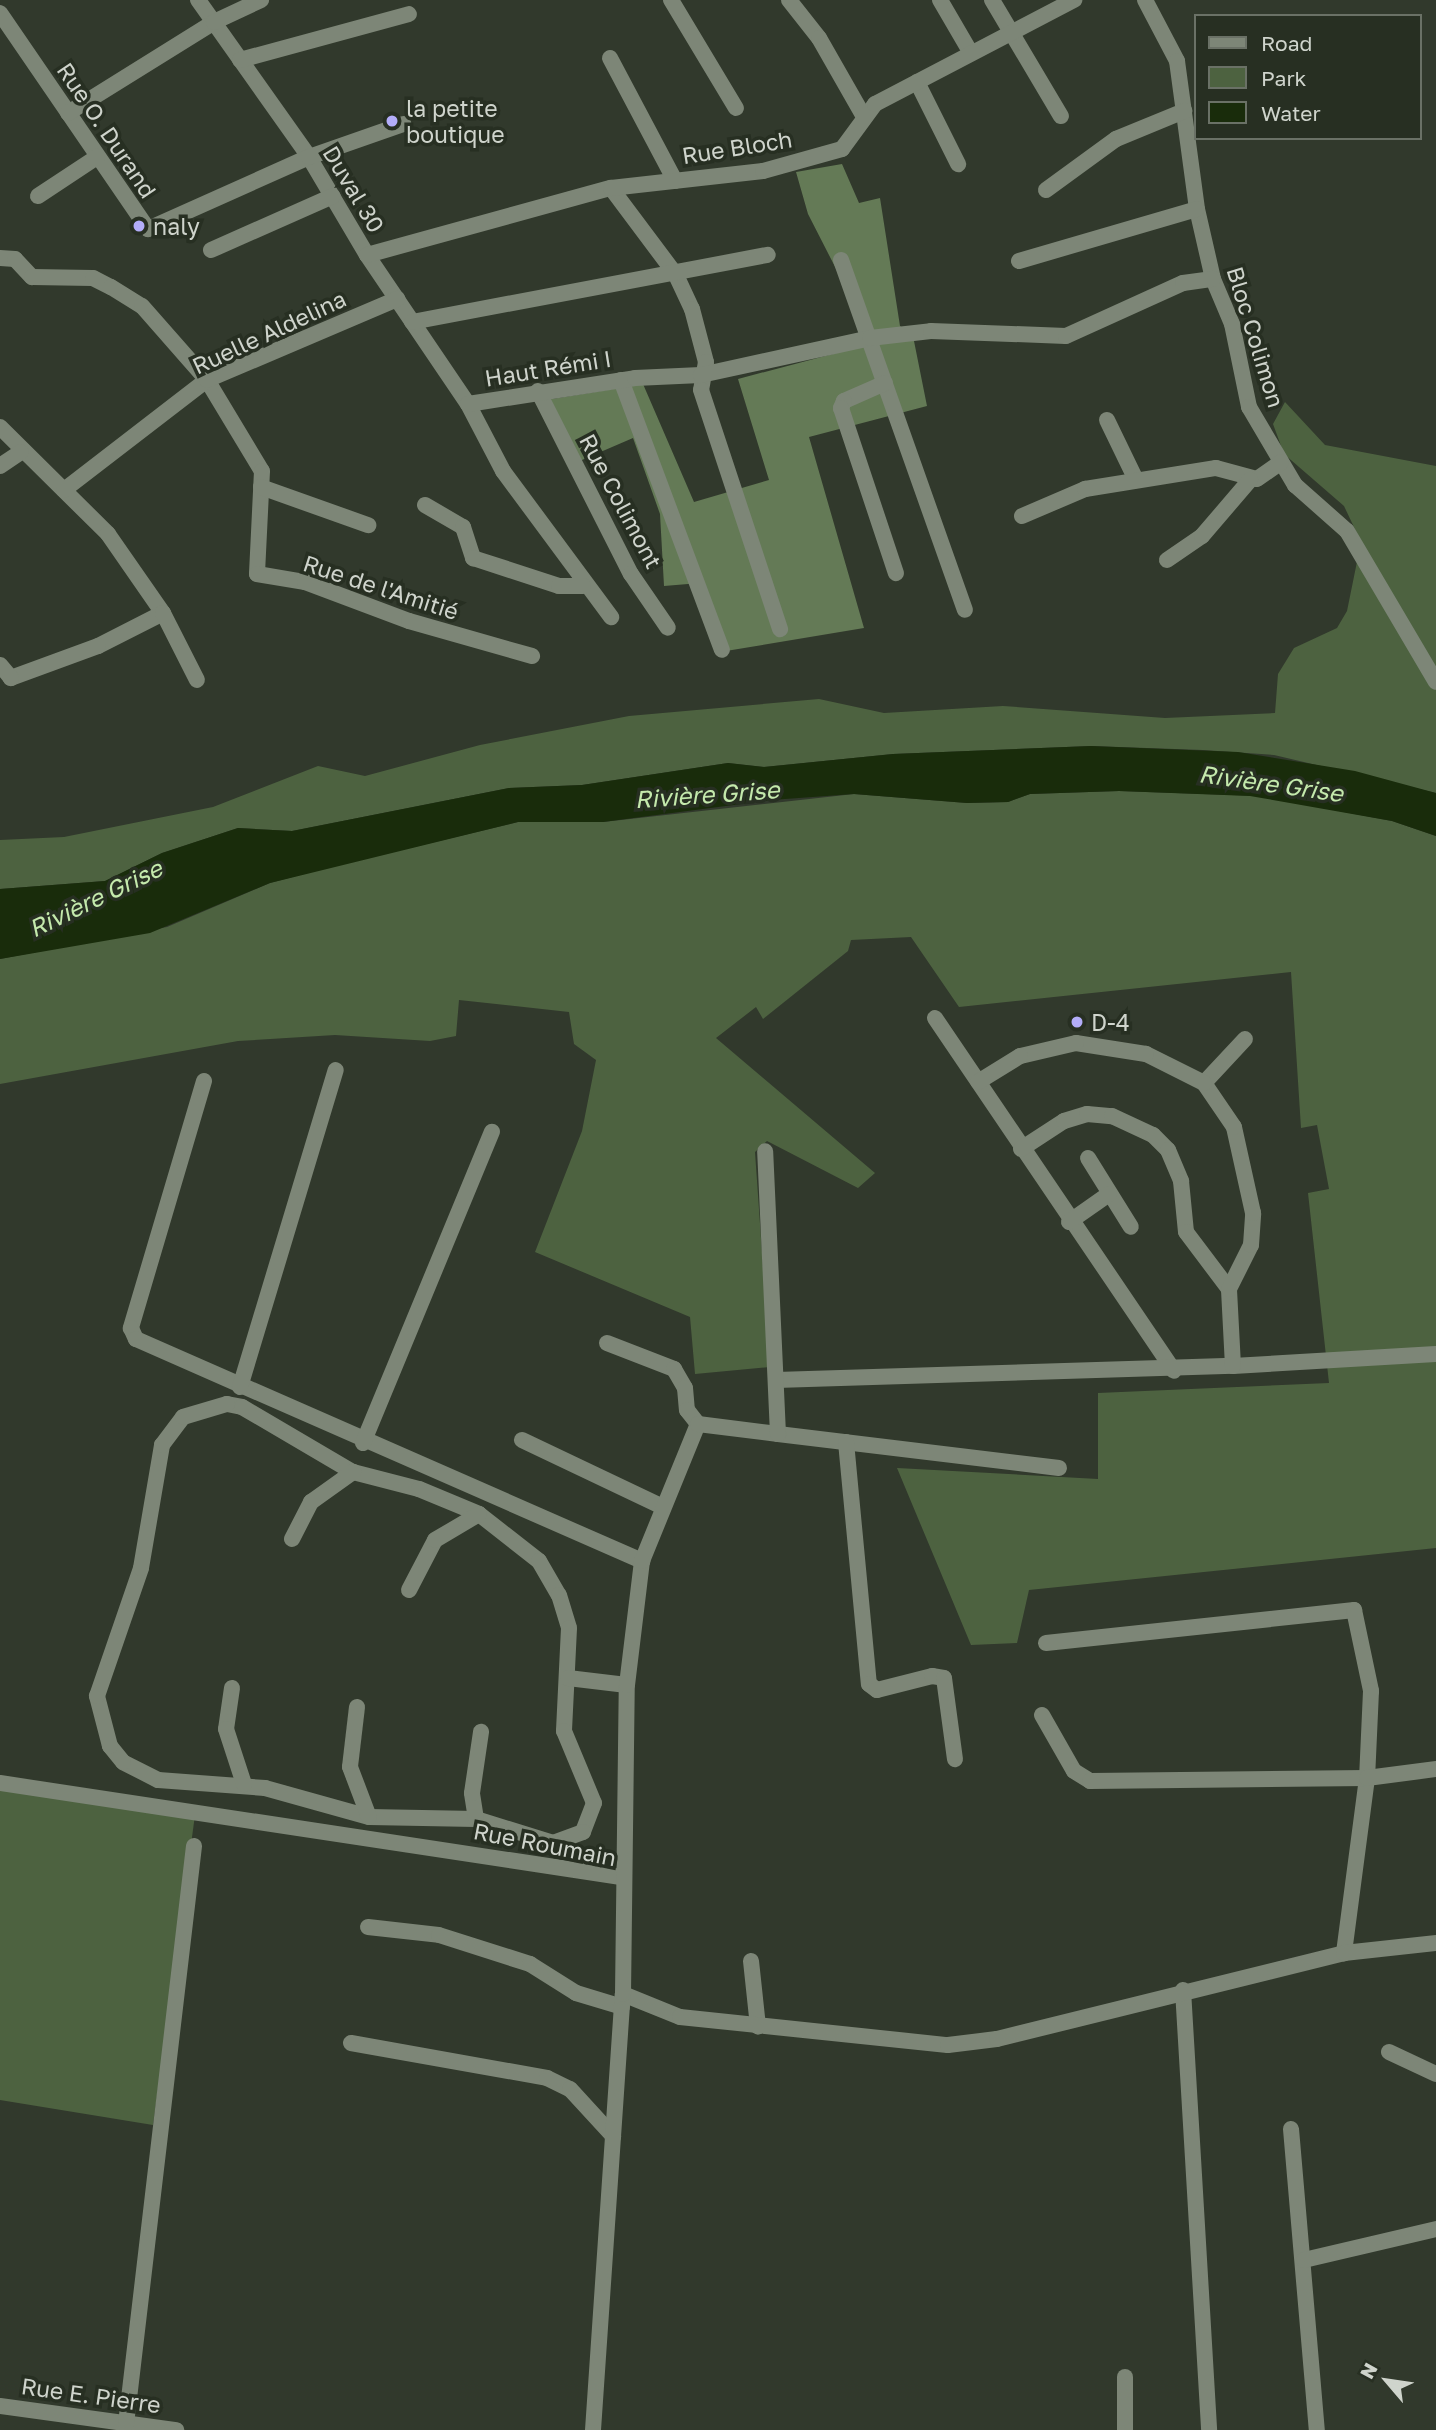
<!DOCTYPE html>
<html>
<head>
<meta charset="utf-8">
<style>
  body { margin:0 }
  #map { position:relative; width:1436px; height:2430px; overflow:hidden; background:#31392c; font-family:"Golos Text",sans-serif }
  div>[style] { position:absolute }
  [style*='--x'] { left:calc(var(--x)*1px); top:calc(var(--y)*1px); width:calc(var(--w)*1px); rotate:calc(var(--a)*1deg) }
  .green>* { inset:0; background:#4d6240 }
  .forest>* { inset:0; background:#647a56 }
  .water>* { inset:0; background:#192c0b }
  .minor>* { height:16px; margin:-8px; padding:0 8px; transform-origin:8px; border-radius:8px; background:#7d8677 }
  .dots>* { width:19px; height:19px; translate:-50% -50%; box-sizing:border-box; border:4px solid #272f22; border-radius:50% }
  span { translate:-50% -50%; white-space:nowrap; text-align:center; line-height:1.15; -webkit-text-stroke:7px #272f22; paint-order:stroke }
  .poi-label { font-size:23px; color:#cfd4cc }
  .left { translate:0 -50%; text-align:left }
  .street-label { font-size:23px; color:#cfd4cc }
  .water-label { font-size:24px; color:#c4e9ac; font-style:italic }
  .legend { position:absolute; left:1194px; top:14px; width:228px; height:126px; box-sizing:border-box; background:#272f22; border:2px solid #6a7166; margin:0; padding:9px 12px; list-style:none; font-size:21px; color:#cfd4cc }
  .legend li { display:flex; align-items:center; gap:14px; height:35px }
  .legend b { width:35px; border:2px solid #6a7166 }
  .north { position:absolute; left:1352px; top:2346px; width:70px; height:70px; -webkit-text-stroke:5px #272f22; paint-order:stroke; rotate:299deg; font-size:19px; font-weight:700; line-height:28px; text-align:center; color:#cfd4cc }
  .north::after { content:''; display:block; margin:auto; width:24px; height:32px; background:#cfd4cc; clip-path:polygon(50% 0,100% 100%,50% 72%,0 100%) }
</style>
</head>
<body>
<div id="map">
  <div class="green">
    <i style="clip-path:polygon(1285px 402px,1325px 445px,1436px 466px,1436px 793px,1274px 755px,1203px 750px,1091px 746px,893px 754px,764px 767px,728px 763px,582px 785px,509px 788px,292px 831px,238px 828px,162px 853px,105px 881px,0 889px,0 840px,64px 837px,213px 807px,318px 766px,365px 776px,480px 745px,629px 716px,819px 699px,884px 713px,1003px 706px,1165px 718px,1275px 713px,1278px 674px,1294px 648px,1337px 628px,1347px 611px,1361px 542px,1344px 506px,1284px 454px,1273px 424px)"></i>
    <i style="clip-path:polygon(1119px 791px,1259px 796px,1392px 821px,1436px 836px,1436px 1548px,1029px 1590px,1017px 1643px,971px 1645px,897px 1468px,1098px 1479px,1098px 1393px,1329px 1383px,1308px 1193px,1329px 1189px,1317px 1125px,1301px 1128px,1291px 972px,959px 1007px,911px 937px,851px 940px,848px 951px,763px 1019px,756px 1007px,716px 1038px,875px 1173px,858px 1188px,767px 1141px,755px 1152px,770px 1367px,695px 1374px,690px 1317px,535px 1252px,582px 1131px,596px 1060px,574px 1044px,569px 1012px,459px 1000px,456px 1036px,430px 1041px,335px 1035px,238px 1041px,0 1084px,0 959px,167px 927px,270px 883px,326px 868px,518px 822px,603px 822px,854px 794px,967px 803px,1008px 802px,1030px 794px)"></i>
    <i style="clip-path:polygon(0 1790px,195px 1815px,153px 2125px,0 2100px)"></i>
  </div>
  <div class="forest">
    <i style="clip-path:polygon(842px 164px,859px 203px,880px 198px,900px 326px,913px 336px,927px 406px,809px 437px,864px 628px,726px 651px,700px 583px,664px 586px,660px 514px,633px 438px,575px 463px,546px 400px,643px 384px,694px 502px,769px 480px,738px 379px,874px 343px,808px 214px,796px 172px)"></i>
  </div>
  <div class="water">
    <i style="clip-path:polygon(1091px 746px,1238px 752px,1355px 771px,1436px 793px,1436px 836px,1392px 821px,1250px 796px,1119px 791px,1030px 794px,1008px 802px,967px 803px,854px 794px,771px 800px,603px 822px,518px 822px,270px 883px,150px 933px,0 959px,0 889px,105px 881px,162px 853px,238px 828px,292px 831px,509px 788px,582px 785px,728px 763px,764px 767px,893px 754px)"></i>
  </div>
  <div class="minor">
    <i style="--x:198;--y:0;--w:192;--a:54.7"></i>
    <i style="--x:309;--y:157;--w:114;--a:59.4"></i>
    <i style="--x:367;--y:255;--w:180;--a:55.9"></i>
    <i style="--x:468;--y:404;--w:76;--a:62.4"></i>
    <i style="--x:503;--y:471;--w:182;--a:53.5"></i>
    <i style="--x:671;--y:0;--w:126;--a:59"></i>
    <i style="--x:789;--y:0;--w:48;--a:51.7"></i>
    <i style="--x:819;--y:38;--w:91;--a:60.3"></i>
    <i style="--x:940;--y:0;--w:61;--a:59.7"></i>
    <i style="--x:992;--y:0;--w:135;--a:59.3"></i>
    <i style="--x:1145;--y:0;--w:69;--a:62.3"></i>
    <i style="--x:1177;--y:61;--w:149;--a:82.3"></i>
    <i style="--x:1197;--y:209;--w:72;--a:77.1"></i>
    <i style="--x:1213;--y:279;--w:49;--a:67.1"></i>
    <i style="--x:1232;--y:324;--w:85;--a:78.4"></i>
    <i style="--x:1249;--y:407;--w:91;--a:59.5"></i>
    <i style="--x:1295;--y:485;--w:69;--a:41.5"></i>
    <i style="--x:1347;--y:531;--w:175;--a:59.5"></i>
    <i style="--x:0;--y:13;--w:262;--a:55.6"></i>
    <i style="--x:148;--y:229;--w:176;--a:-24.1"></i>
    <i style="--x:309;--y:157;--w:100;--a:-19.3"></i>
    <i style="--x:610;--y:58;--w:139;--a:62.1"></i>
    <i style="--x:240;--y:60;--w:175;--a:-15.2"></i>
    <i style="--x:917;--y:82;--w:92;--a:63.4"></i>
    <i style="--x:68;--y:113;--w:172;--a:-31.9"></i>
    <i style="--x:214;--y:22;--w:52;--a:-25.1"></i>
    <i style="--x:611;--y:188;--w:109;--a:53.2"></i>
    <i style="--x:676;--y:275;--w:38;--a:65"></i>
    <i style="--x:692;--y:309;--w:55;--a:75.2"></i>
    <i style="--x:706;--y:362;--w:28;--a:100"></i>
    <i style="--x:701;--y:390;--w:252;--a:71.7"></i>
    <i style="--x:1046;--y:190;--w:87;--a:-36.1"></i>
    <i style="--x:1116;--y:139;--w:74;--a:-22.4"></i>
    <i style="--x:38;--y:196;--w:71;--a:-33.5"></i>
    <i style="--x:211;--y:250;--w:133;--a:-23.9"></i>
    <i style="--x:367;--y:255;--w:253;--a:-15.4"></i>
    <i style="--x:611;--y:188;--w:153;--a:-6.4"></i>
    <i style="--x:763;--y:171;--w:82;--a:-15.6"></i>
    <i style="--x:842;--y:149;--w:56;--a:-53.7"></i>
    <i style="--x:875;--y:104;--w:225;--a:-27.6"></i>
    <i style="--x:0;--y:258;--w:15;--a:4"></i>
    <i style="--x:15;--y:259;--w:25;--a:47"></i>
    <i style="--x:32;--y:277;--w:61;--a:0.9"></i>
    <i style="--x:93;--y:278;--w:20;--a:27"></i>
    <i style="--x:111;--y:287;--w:36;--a:32"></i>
    <i style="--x:142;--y:306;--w:98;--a:48.7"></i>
    <i style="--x:207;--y:380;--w:106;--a:58.9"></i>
    <i style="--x:262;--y:471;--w:103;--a:92.8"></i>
    <i style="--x:257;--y:574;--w:49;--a:9.5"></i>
    <i style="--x:305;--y:582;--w:111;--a:20.6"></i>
    <i style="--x:409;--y:621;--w:128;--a:15.9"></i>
    <i style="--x:841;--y:260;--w:371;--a:70.5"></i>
    <i style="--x:1019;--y:261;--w:185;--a:-16.3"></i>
    <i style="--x:412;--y:322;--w:362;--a:-10.7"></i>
    <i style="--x:621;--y:380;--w:288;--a:69.5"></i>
    <i style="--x:885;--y:383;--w:45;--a:156.3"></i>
    <i style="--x:844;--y:401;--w:8;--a:113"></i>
    <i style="--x:841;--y:408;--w:174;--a:71.6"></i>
    <i style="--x:538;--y:391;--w:205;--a:63.1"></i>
    <i style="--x:631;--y:574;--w:65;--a:55.6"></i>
    <i style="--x:468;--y:404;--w:169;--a:-8.8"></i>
    <i style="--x:635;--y:378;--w:66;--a:-2.6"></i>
    <i style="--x:701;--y:375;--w:173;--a:-12.3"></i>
    <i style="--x:870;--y:338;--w:61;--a:-6.5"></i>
    <i style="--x:931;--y:331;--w:135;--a:2.1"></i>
    <i style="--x:1066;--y:336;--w:128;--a:-24.4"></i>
    <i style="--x:1183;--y:283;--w:30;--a:-8"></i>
    <i style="--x:1107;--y:420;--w:67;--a:64.2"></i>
    <i style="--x:0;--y:427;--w:152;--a:44.7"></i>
    <i style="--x:108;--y:534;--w:96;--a:55.2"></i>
    <i style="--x:163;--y:613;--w:73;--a:153.1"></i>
    <i style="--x:98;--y:646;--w:93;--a:159.8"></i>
    <i style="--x:11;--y:678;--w:17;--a:-130"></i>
    <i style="--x:0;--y:466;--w:25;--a:-34"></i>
    <i style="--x:261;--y:487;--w:114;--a:19.6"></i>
    <i style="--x:64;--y:490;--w:180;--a:-37.6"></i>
    <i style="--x:207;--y:380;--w:207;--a:-23.1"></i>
    <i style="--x:425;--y:505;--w:44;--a:30.1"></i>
    <i style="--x:463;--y:527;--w:33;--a:72"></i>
    <i style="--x:473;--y:558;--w:90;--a:18"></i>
    <i style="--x:559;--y:586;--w:24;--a:0"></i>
    <i style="--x:1022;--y:516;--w:69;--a:-23.2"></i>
    <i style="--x:1085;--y:489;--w:133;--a:-9.1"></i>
    <i style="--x:1216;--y:468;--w:42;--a:15"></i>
    <i style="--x:1257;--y:479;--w:29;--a:-35"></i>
    <i style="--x:1167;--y:560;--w:42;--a:-34.4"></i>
    <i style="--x:1202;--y:536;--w:74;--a:-49.4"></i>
    <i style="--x:163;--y:613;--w:75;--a:63.1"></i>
    <i style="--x:935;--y:1018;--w:426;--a:55.9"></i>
    <i style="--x:204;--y:1081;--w:258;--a:106.5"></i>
    <i style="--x:131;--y:1328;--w:12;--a:66"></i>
    <i style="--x:136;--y:1339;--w:553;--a:23.69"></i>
    <i style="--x:1204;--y:1083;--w:60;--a:-47"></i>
    <i style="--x:1021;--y:1149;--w:51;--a:-33.1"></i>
    <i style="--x:1064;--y:1121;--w:24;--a:-17"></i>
    <i style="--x:1087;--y:1114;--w:25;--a:5"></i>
    <i style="--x:1112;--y:1116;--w:45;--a:24.9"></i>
    <i style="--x:1153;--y:1135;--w:21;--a:45"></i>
    <i style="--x:1168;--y:1150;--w:34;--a:67"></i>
    <i style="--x:1181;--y:1181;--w:51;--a:84.4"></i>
    <i style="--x:1186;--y:1232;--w:71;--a:53"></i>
    <i style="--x:1088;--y:1158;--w:81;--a:58.1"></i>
    <i style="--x:1069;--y:1222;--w:49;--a:-35"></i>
    <i style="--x:607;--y:1343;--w:72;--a:21.2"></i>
    <i style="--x:674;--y:1369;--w:22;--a:60"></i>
    <i style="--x:685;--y:1388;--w:22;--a:85"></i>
    <i style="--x:687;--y:1410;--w:18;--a:52"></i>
    <i style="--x:1233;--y:1366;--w:203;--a:-3.4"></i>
    <i style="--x:776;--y:1380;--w:457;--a:-1.8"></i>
    <i style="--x:1233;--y:1366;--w:77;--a:-93"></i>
    <i style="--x:1229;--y:1289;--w:49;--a:-63.4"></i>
    <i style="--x:1251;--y:1245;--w:32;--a:-86"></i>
    <i style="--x:1253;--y:1213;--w:88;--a:-102.5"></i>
    <i style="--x:1234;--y:1127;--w:53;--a:-124.3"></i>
    <i style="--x:1204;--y:1083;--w:65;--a:-153.4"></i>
    <i style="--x:1146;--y:1054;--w:71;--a:-171.1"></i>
    <i style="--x:1076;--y:1043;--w:57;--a:166.9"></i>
    <i style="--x:1020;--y:1056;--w:49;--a:148.2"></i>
    <i style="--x:240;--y:1387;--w:331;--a:-73.2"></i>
    <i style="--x:227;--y:1404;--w:15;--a:11"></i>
    <i style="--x:242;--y:1407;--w:129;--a:30.4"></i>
    <i style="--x:353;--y:1472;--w:68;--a:14.4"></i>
    <i style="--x:419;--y:1489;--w:65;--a:22.6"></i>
    <i style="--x:479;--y:1514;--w:76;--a:38.1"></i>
    <i style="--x:539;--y:1561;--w:39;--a:60"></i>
    <i style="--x:559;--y:1595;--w:34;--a:73"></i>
    <i style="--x:569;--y:1628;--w:103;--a:92.8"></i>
    <i style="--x:564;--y:1731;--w:78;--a:67.4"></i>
    <i style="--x:594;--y:1803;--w:31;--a:111"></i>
    <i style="--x:583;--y:1832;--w:32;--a:160"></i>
    <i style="--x:553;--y:1843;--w:81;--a:-162.7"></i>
    <i style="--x:476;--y:1819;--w:107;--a:-178.9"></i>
    <i style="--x:369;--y:1817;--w:108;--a:-164.4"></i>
    <i style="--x:265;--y:1788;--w:107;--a:-175.7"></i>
    <i style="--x:158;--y:1780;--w:39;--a:-153"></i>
    <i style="--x:123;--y:1762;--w:21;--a:-129"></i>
    <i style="--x:110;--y:1746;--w:52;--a:-104.6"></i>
    <i style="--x:97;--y:1696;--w:135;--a:-71"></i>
    <i style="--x:141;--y:1568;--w:125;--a:-80.3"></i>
    <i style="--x:162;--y:1445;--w:35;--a:-53"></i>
    <i style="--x:183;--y:1417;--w:46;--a:-16.5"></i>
    <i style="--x:778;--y:1434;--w:283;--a:6.9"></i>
    <i style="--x:522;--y:1440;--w:156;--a:25.4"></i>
    <i style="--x:846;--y:1442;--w:243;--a:84.6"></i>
    <i style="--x:869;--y:1684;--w:10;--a:37"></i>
    <i style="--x:877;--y:1690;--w:57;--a:-14.3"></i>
    <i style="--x:932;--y:1676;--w:12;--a:9"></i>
    <i style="--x:944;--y:1678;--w:82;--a:82.3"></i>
    <i style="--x:363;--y:1443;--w:337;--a:-67.5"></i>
    <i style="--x:292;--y:1539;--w:42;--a:-62.8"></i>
    <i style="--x:311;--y:1502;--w:52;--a:-35.5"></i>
    <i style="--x:409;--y:1590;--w:56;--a:-62.5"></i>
    <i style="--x:435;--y:1540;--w:51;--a:-30.6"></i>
    <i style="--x:1046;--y:1643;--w:310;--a:-6.1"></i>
    <i style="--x:1354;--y:1610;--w:83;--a:78.1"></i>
    <i style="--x:1371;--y:1691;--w:87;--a:92.6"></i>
    <i style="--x:1367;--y:1778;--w:177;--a:97.5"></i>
    <i style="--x:568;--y:1678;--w:59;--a:6.8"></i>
    <i style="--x:232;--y:1688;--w:41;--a:98.3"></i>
    <i style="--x:226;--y:1729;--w:58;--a:71.9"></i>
    <i style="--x:357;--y:1707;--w:60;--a:96.7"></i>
    <i style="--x:350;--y:1767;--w:53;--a:69.2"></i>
    <i style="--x:1042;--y:1715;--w:64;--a:60.3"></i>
    <i style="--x:1074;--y:1771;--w:19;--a:32"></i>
    <i style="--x:1090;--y:1781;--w:277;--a:-0.6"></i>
    <i style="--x:1367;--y:1778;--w:70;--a:-7.4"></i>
    <i style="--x:0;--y:1783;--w:628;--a:8.61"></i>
    <i style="--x:476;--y:1819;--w:26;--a:-99"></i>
    <i style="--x:472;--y:1793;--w:62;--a:-81.6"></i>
    <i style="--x:368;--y:1927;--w:71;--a:6.4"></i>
    <i style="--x:439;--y:1935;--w:96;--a:17.7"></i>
    <i style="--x:530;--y:1964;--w:54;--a:32.2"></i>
    <i style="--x:576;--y:1993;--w:48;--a:16.9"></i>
    <i style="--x:751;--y:1961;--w:66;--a:83.9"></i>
    <i style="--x:1183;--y:1990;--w:441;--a:86.6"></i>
    <i style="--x:623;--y:1994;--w:61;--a:22"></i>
    <i style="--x:680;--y:2017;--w:269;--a:6"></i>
    <i style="--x:948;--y:2045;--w:49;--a:-7"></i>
    <i style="--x:997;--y:2039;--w:357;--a:-13.9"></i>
    <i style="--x:1344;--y:1953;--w:93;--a:-6.2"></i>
    <i style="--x:351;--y:2043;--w:199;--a:10.1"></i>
    <i style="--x:547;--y:2078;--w:25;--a:26"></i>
    <i style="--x:570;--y:2089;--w:64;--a:47.5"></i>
    <i style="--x:1389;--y:2052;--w:52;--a:25.1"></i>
    <i style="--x:1291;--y:2129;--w:302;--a:85.1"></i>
    <i style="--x:1304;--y:2260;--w:136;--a:-13.2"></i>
    <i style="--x:1125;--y:2377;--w:53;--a:90"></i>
    <i style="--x:0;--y:2406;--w:178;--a:7.8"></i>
    <i style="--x:126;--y:2424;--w:582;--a:-83.29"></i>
    <i style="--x:593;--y:2430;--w:437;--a:-86.1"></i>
    <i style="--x:623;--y:1994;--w:309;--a:-89.3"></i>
    <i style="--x:627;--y:1685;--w:125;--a:-83.1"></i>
    <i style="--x:642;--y:1561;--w:148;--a:-67.8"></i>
    <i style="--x:698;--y:1424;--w:81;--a:7.1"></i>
    <i style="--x:778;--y:1434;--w:283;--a:-92.6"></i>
  </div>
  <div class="dots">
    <i style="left:392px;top:121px;background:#b3adf9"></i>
    <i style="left:139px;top:226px;background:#b3adf9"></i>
    <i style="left:1077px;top:1022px;background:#b3adf9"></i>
  </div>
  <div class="poi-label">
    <span class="left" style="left:406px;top:121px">la petite<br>boutique</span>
    <span class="left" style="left:153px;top:226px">naly</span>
    <span class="left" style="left:1091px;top:1022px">D-4</span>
  </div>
  <div class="street-label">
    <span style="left:107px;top:130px;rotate:56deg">Rue O. Durand</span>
    <span style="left:737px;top:147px;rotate:-9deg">Rue Bloch</span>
    <span style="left:354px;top:189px;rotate:59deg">Duval 30</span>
    <span style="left:269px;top:332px;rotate:-25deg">Ruelle Aldelina</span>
    <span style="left:1256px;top:337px;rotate:73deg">Bloc Colimon</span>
    <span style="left:548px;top:368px;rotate:-9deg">Haut Rémi I</span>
    <span style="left:621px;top:501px;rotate:62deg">Rue Colimont</span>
    <span style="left:381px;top:587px;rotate:18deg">Rue de l'Amitié</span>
    <span style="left:545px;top:1844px;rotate:11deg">Rue Roumain</span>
    <span style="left:91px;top:2395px;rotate:8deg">Rue E. Pierre</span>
  </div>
  <div class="water-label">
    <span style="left:1271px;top:783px;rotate:8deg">Rivière Grise</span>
    <span style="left:707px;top:794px;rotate:-4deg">Rivière Grise</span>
    <span style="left:95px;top:898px;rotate:-26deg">Rivière Grise</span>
  </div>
  <ul class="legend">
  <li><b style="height:9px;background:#7d8677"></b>Road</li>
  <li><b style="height:19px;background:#4d6240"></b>Park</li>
  <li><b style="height:19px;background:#192c0b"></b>Water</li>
  </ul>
  <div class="north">N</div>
</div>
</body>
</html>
